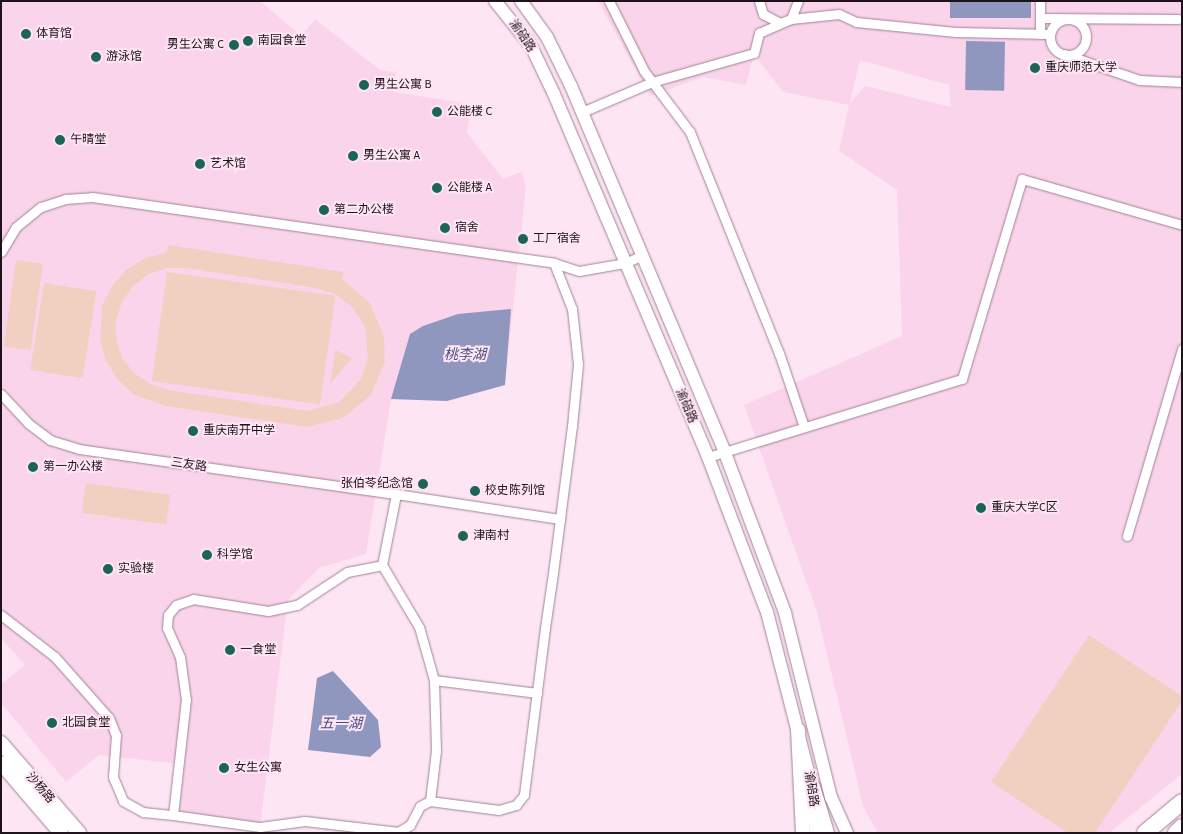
<!DOCTYPE html>
<html>
<head>
<meta charset="utf-8">
<style>
  body { margin:0 }
  #map { position:relative; width:1183px; height:834px; overflow:hidden; background:#fee5f4; font-family:"Source Sans 3","Noto Sans SC",sans-serif }
  div>[style] { position:absolute }
  [style*='--x'] { left:calc(var(--x)*1px); top:calc(var(--y)*1px); width:calc(var(--w)*1px); rotate:calc(var(--a)*1deg) }
  .built>* { inset:0; background:#fad4eb }
  .green>* { inset:0; background:#f2d0c1; transform-origin:0 0 }
  .water>* { inset:0; background:#8f97bf; transform-origin:0 0 }
  .roads { filter:drop-shadow(0 0 1px #a08395) drop-shadow(0 0 1px #a08395) }
  .street>* { height:9px; margin:-4.5px; padding:0 4.5px; transform-origin:4.5px; border-radius:4.5px; background:#fff }
  .street>.ring { margin:-4.5px; padding:0; box-sizing:content-box; background:none; border:9px solid #fff; border-radius:50% }
  .secondary>* { height:12px; margin:-6px; padding:0 6px; transform-origin:6px; border-radius:6px; background:#fff }
  .primary>* { height:14px; margin:-7px; padding:0 7px; transform-origin:7px; border-radius:7px; background:#fff }
  .highway>* { height:16px; margin:-8px; padding:0 8px; transform-origin:8px; border-radius:8px; background:#fff }
  .dots>* { width:14px; height:14px; translate:-50% -50%; box-sizing:border-box; border:2px solid #fee5f4; border-radius:50% }
  span { translate:-50% -50%; white-space:nowrap; text-align:center; line-height:1.15; -webkit-text-stroke:4px #fee5f4; paint-order:stroke }
  .poi-label { font-size:12px; color:#1e131a }
  .left { translate:0 -50%; text-align:left }
  .right { translate:-100% -50%; text-align:right }
  .street-label { font-size:12px; color:#1e131a }
  .water-label { font-size:14px; color:#484f86; font-style:italic }
  .frame { position:absolute; inset:0; border:2px solid #1e131a; pointer-events:none }
</style>
</head>
<body>
<div id="map">
  <div class="built">
    <i style="clip-path:polygon(1px 1px,260px 1px,301px 36px,315px 19px,380px 70px,396px 73px,393px 92px,471px 104px,467px 133px,503px 179px,521px 172px,526px 186px,505px 385px,447px 401px,391px 399px,366px 554px,319px 568px,288px 600px,260px 827px,173px 815px,180px 764px,99px 755px,66px 782px,1px 703px,1px 684px,25px 665px,1px 638px)"></i>
    <i style="clip-path:polygon(evenodd,598px 1px,1182px 1px,1182px 774px,1109px 833px,878px 833px,863px 806px,817px 612px,744px 405px,902px 336px,897px 190px,839px 151px,849px 105px,783px 92px,754px 54px,746px 85px,703px 77px,650px 96px,598px 1px,860px 60px,949px 85px,951px 107px,865px 86px,850px 103px,860px 60px)"></i>
  </div>
  <div class="green">
    <i style="clip-path:polygon(evenodd,168px 245px,344px 272px,342px 279px,370px 303px,384px 337px,385px 361px,371px 395px,343px 418px,307px 427px,166px 406px,135px 395px,118px 380px,106px 361px,100px 340px,102px 306px,112px 286px,127px 269px,146px 258px,167px 252px,168px 245px,167px 268px,187px 268px,316px 288px,337px 295px,353px 308px,365px 327px,368px 358px,361px 379px,339px 402px,308px 411px,168px 390px,150px 384px,134px 373px,122px 358px,116px 340px,116px 320px,122px 302px,133px 286px,149px 274px,167px 268px)"></i>
    <i style="left:16px;top:260px;width:27px;height:87px;rotate:8deg"></i>
    <i style="left:167px;top:272px;width:170px;height:110px;rotate:8deg"></i>
    <i style="left:44px;top:283px;width:53px;height:88px;rotate:9deg"></i>
    <i style="clip-path:polygon(335px 350px,352px 358px,330px 384px)"></i>
    <i style="left:86px;top:483px;width:85px;height:30px;rotate:8deg"></i>
    <i style="clip-path:polygon(1089px 635px,1182px 696px,1182px 701px,1095px 833px,1068px 833px,991px 782px)"></i>
  </div>
  <div class="water">
    <i style="left:950px;top:1px;width:81px;height:17px"></i>
    <i style="left:966px;top:41px;width:39px;height:49px;rotate:1deg"></i>
    <i style="clip-path:polygon(511px 309px,505px 385px,447px 401px,391px 399px,410px 334px,423px 326px,458px 314px)"></i>
    <i style="clip-path:polygon(333px 671px,378px 720px,381px 747px,370px 757px,308px 750px,317px 678px)"></i>
  </div>
  <div class="roads">
    <div class="street">
      <i style="--x:609;--y:1;--w:78;--a:63.4"></i>
      <i style="--x:644;--y:71;--w:76;--a:53"></i>
      <i style="--x:690;--y:132;--w:238;--a:68.1"></i>
      <i style="--x:779;--y:353;--w:78;--a:71.3"></i>
      <i style="--x:759;--y:1;--w:14;--a:73"></i>
      <i style="--x:763;--y:14;--w:19;--a:28"></i>
      <i style="--x:780;--y:23;--w:12;--a:-20"></i>
      <i style="--x:791;--y:19;--w:19;--a:-69"></i>
      <i style="--x:1040;--y:1;--w:33;--a:90"></i>
      <i style="--x:1040;--y:18;--w:138;--a:0.4"></i>
      <i class="ring" style="left:1050px;top:19px;width:27px;height:27px"></i>
      <i style="--x:1064;--y:54;--w:79;--a:19.1"></i>
      <i style="--x:1139;--y:80;--w:43;--a:2.7"></i>
      <i style="--x:582;--y:112;--w:76;--a:-23.2"></i>
      <i style="--x:652;--y:82;--w:106;--a:-15.9"></i>
      <i style="--x:754;--y:53;--w:21;--a:-76"></i>
      <i style="--x:759;--y:33;--w:35;--a:-24"></i>
      <i style="--x:791;--y:19;--w:48;--a:-5.9"></i>
      <i style="--x:839;--y:14;--w:19;--a:25"></i>
      <i style="--x:856;--y:22;--w:100;--a:5.7"></i>
      <i style="--x:956;--y:32;--w:94;--a:1.2"></i>
      <i style="--x:1;--y:252;--w:29;--a:-59"></i>
      <i style="--x:16;--y:227;--w:32;--a:-39"></i>
      <i style="--x:41;--y:207;--w:25;--a:-18"></i>
      <i style="--x:65;--y:199;--w:27;--a:-4"></i>
      <i style="--x:92;--y:197;--w:467;--a:8.1"></i>
      <i style="--x:554;--y:263;--w:26;--a:18"></i>
      <i style="--x:579;--y:271;--w:47;--a:-9.9"></i>
      <i style="--x:625;--y:263;--w:20;--a:-24"></i>
      <i style="--x:554;--y:263;--w:49;--a:68.6"></i>
      <i style="--x:572;--y:309;--w:55;--a:83.8"></i>
      <i style="--x:578;--y:364;--w:62;--a:95.5"></i>
      <i style="--x:572;--y:426;--w:94;--a:97.4"></i>
      <i style="--x:560;--y:519;--w:54;--a:97.4"></i>
      <i style="--x:553;--y:573;--w:56;--a:98.3"></i>
      <i style="--x:545;--y:628;--w:168;--a:97.2"></i>
      <i style="--x:524;--y:795;--w:13;--a:129"></i>
      <i style="--x:516;--y:805;--w:18;--a:164"></i>
      <i style="--x:499;--y:810;--w:70;--a:-172.6"></i>
      <i style="--x:430;--y:801;--w:50;--a:-83.2"></i>
      <i style="--x:436;--y:751;--w:71;--a:-91.6"></i>
      <i style="--x:434;--y:680;--w:55;--a:-105.8"></i>
      <i style="--x:419;--y:627;--w:72;--a:-120.8"></i>
      <i style="--x:382;--y:565;--w:72;--a:-78.8"></i>
      <i style="--x:396;--y:494;--w:166;--a:8.7"></i>
      <i style="--x:1;--y:394;--w:41;--a:47"></i>
      <i style="--x:29;--y:424;--w:26;--a:37"></i>
      <i style="--x:50;--y:440;--w:30;--a:17"></i>
      <i style="--x:79;--y:449;--w:320;--a:8.1"></i>
      <i style="--x:708;--y:457;--w:266;--a:-17.1"></i>
      <i style="--x:962;--y:379;--w:209;--a:-73.3"></i>
      <i style="--x:1022;--y:179;--w:166;--a:16"></i>
      <i style="--x:1127;--y:536;--w:195;--a:-73.6"></i>
      <i style="--x:1;--y:615;--w:68;--a:37.9"></i>
      <i style="--x:55;--y:657;--w:81;--a:48.5"></i>
      <i style="--x:109;--y:718;--w:18;--a:68"></i>
      <i style="--x:116;--y:735;--w:42;--a:94.1"></i>
      <i style="--x:113;--y:777;--w:26;--a:67"></i>
      <i style="--x:123;--y:801;--w:23;--a:29"></i>
      <i style="--x:143;--y:812;--w:30;--a:6"></i>
      <i style="--x:173;--y:815;--w:116;--a:-83.6"></i>
      <i style="--x:186;--y:700;--w:43;--a:-97.9"></i>
      <i style="--x:180;--y:657;--w:32;--a:-114"></i>
      <i style="--x:167;--y:628;--w:13;--a:-86"></i>
      <i style="--x:168;--y:615;--w:13;--a:-51"></i>
      <i style="--x:176;--y:605;--w:18;--a:-19"></i>
      <i style="--x:193;--y:599;--w:76;--a:9.1"></i>
      <i style="--x:268;--y:611;--w:30;--a:-12"></i>
      <i style="--x:297;--y:605;--w:60;--a:-33.4"></i>
      <i style="--x:347;--y:572;--w:36;--a:-11"></i>
      <i style="--x:434;--y:680;--w:104;--a:7.2"></i>
      <i style="--x:173;--y:815;--w:88;--a:7.9"></i>
      <i style="--x:260;--y:827;--w:45;--a:-7.6"></i>
      <i style="--x:305;--y:821;--w:94;--a:6.7"></i>
      <i style="--x:398;--y:832;--w:14;--a:-30"></i>
      <i style="--x:410;--y:825;--w:21;--a:-62"></i>
      <i style="--x:420;--y:806;--w:11;--a:-27"></i>
    </div>
    <div class="secondary">
      <i style="--x:495;--y:1;--w:58;--a:51.3"></i>
      <i style="--x:531;--y:46;--w:53;--a:64.4"></i>
      <i style="--x:554;--y:94;--w:394;--a:67"></i>
      <i style="--x:708;--y:457;--w:166;--a:69.2"></i>
      <i style="--x:767;--y:612;--w:181;--a:75.6"></i>
      <i style="--x:812;--y:787;--w:46;--a:85"></i>
      <i style="--x:521;--y:1;--w:44;--a:54.2"></i>
      <i style="--x:547;--y:37;--w:55;--a:63.9"></i>
      <i style="--x:571;--y:86;--w:398;--a:67.2"></i>
      <i style="--x:725;--y:453;--w:171;--a:69.4"></i>
      <i style="--x:785;--y:613;--w:190;--a:76"></i>
      <i style="--x:831;--y:797;--w:39;--a:66"></i>
    </div>
    <div class="primary">
      <i style="--x:798;--y:730;--w:103;--a:87.2"></i>
      <i style="--x:1;--y:743;--w:119;--a:49.1"></i>
      <i style="--x:1;--y:763;--w:92;--a:49.4"></i>
    </div>
    <div class="highway">
      <i style="--x:812;--y:787;--w:48;--a:73.1"></i>
      <i style="--x:1145;--y:833;--w:48;--a:-40"></i>
      <i style="--x:1176;--y:833;--w:8;--a:-45"></i>
    </div>
  </div>
  <div class="dots">
    <i style="left:26px;top:34px;background:#1c6458"></i>
    <i style="left:248px;top:41px;background:#1c6458"></i>
    <i style="left:234px;top:45px;background:#1c6458"></i>
    <i style="left:96px;top:57px;background:#1c6458"></i>
    <i style="left:1035px;top:68px;background:#1c6458"></i>
    <i style="left:364px;top:85px;background:#1c6458"></i>
    <i style="left:437px;top:112px;background:#1c6458"></i>
    <i style="left:60px;top:140px;background:#1c6458"></i>
    <i style="left:353px;top:156px;background:#1c6458"></i>
    <i style="left:200px;top:164px;background:#1c6458"></i>
    <i style="left:437px;top:188px;background:#1c6458"></i>
    <i style="left:324px;top:210px;background:#1c6458"></i>
    <i style="left:445px;top:228px;background:#1c6458"></i>
    <i style="left:523px;top:239px;background:#1c6458"></i>
    <i style="left:193px;top:431px;background:#1c6458"></i>
    <i style="left:33px;top:467px;background:#1c6458"></i>
    <i style="left:423px;top:484px;background:#1c6458"></i>
    <i style="left:475px;top:491px;background:#1c6458"></i>
    <i style="left:981px;top:508px;background:#1c6458"></i>
    <i style="left:463px;top:536px;background:#1c6458"></i>
    <i style="left:207px;top:555px;background:#1c6458"></i>
    <i style="left:108px;top:569px;background:#1c6458"></i>
    <i style="left:230px;top:650px;background:#1c6458"></i>
    <i style="left:52px;top:723px;background:#1c6458"></i>
    <i style="left:224px;top:768px;background:#1c6458"></i>
  </div>
  <div class="poi-label">
    <span class="left" style="left:36px;top:34px">体育馆</span>
    <span class="left" style="left:258px;top:41px">南园食堂</span>
    <span class="right" style="left:224px;top:45px">男生公寓 C</span>
    <span class="left" style="left:106px;top:57px">游泳馆</span>
    <span class="left" style="left:1045px;top:68px">重庆师范大学</span>
    <span class="left" style="left:374px;top:85px">男生公寓 B</span>
    <span class="left" style="left:447px;top:112px">公能楼 C</span>
    <span class="left" style="left:70px;top:140px">午晴堂</span>
    <span class="left" style="left:363px;top:156px">男生公寓 A</span>
    <span class="left" style="left:210px;top:164px">艺术馆</span>
    <span class="left" style="left:447px;top:188px">公能楼 A</span>
    <span class="left" style="left:334px;top:210px">第二办公楼</span>
    <span class="left" style="left:455px;top:228px">宿舍</span>
    <span class="left" style="left:533px;top:239px">工厂宿舍</span>
    <span class="left" style="left:203px;top:431px">重庆南开中学</span>
    <span class="left" style="left:43px;top:467px">第一办公楼</span>
    <span class="right" style="left:413px;top:484px">张伯苓纪念馆</span>
    <span class="left" style="left:485px;top:491px">校史陈列馆</span>
    <span class="left" style="left:991px;top:508px">重庆大学C区</span>
    <span class="left" style="left:473px;top:536px">津南村</span>
    <span class="left" style="left:217px;top:555px">科学馆</span>
    <span class="left" style="left:118px;top:569px">实验楼</span>
    <span class="left" style="left:240px;top:650px">一食堂</span>
    <span class="left" style="left:62px;top:723px">北园食堂</span>
    <span class="left" style="left:234px;top:768px">女生公寓</span>
  </div>
  <div class="street-label">
    <span style="left:522px;top:36px;rotate:56deg">渝碚路</span>
    <span style="left:686px;top:406px;rotate:67deg">渝碚路</span>
    <span style="left:189px;top:465px;rotate:8deg">三友路</span>
    <span style="left:40px;top:788px;rotate:49deg">沙杨路</span>
    <span style="left:811px;top:789px;rotate:81deg">渝碚路</span>
  </div>
  <div class="water-label">
    <span style="left:465px;top:355px">桃李湖</span>
    <span style="left:341px;top:724px">五一湖</span>
  </div>
  <div class="frame"></div>
</div>
</body>
</html>
